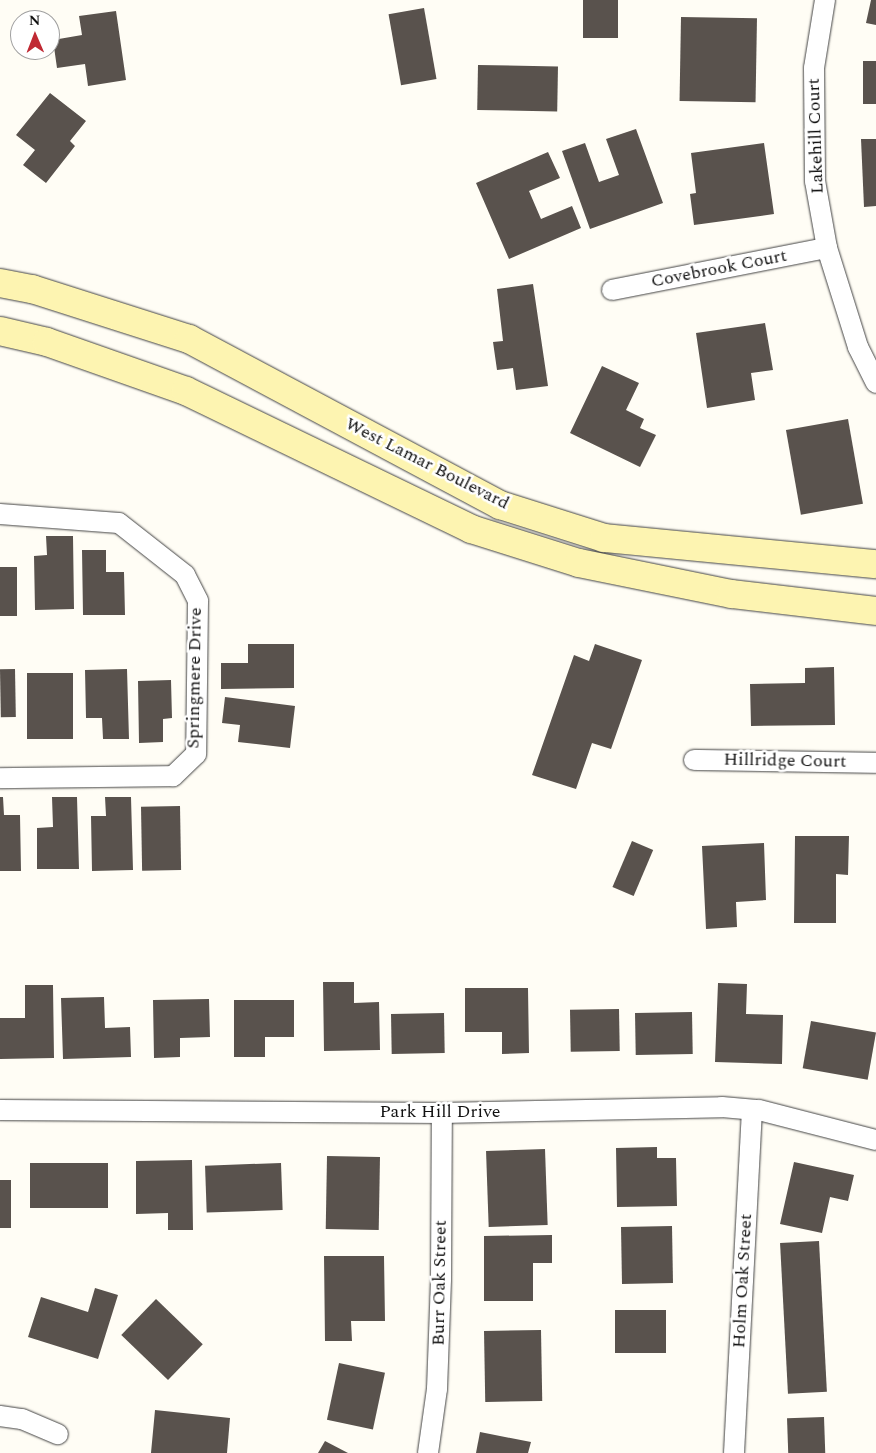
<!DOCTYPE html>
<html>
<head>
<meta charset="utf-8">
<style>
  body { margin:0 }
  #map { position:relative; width:876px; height:1453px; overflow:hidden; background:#fffdf5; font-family:Spectral,serif }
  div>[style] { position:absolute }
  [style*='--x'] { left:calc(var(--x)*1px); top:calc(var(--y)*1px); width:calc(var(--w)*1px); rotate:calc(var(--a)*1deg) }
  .building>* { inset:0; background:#59524d; transform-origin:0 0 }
  .roads { filter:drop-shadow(0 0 1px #444) drop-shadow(0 0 1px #444) }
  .minor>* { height:20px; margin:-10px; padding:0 10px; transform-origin:10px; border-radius:10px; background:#fff }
  .secondary>* { height:28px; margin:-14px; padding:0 14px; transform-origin:14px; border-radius:14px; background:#fdf4b1 }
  span { translate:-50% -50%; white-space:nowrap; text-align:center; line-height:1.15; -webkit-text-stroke:5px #fff; paint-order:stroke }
  .street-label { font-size:18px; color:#111 }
  .north { position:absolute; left:10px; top:10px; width:50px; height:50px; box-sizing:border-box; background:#fff; border:1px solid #a0a0a0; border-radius:50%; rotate:359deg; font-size:14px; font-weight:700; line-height:20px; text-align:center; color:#111 }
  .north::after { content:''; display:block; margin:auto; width:18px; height:22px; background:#c02933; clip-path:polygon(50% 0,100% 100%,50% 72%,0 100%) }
</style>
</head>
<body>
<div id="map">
  <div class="building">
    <i style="left:583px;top:0;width:35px;height:38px"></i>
    <i style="clip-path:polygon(871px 0,876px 0,876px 25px,866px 23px)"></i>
    <i style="left:424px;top:8px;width:72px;height:36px;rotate:80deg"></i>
    <i style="clip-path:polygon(116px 11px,126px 80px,88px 86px,85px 64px,57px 68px,53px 40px,82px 35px,79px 16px)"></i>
    <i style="left:681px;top:17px;width:76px;height:84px;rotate:1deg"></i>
    <i style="left:863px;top:61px;width:13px;height:43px"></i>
    <i style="left:478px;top:65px;width:80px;height:45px;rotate:1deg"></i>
    <i style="clip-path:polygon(50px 93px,86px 121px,70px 141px,75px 146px,46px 183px,23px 165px,35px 150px,16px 135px)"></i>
    <i style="clip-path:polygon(636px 129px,663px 203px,590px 229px,562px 151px,585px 143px,599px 182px,619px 175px,606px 139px)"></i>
    <i style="clip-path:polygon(861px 139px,876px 139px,876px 206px,864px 207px)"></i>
    <i style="clip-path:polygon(764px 143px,774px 214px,694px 225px,690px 194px,696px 193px,691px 153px)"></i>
    <i style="clip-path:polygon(548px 152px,560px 178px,529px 191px,541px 219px,572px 206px,581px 228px,509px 259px,476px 183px)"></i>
    <i style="clip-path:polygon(533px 284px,548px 386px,516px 390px,513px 368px,497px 370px,493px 342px,503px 341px,497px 289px)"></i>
    <i style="clip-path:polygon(765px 323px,773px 370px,751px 373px,755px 400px,707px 408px,696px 333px)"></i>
    <i style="clip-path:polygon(602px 366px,639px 383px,626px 410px,644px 419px,640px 428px,656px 435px,640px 467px,570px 433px)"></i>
    <i style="left:848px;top:419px;width:86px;height:63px;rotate:80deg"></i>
    <i style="clip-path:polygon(46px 536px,73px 536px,74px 609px,35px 610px,34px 556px,47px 555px)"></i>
    <i style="clip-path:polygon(82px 550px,106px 550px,106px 572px,124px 572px,125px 615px,83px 615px)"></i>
    <i style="left:0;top:567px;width:17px;height:49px"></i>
    <i style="clip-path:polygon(248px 644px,294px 644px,294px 688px,221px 689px,221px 663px,248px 663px)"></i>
    <i style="clip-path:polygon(595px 644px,642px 660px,611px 749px,592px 743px,576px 789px,532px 775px,574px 655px,589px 661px)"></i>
    <i style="clip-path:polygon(834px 667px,835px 725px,751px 726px,750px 684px,805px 683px,805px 668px)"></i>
    <i style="left:15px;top:669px;width:48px;height:15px;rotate:89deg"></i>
    <i style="clip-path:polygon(127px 669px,129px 739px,103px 739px,102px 718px,86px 718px,85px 670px)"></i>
    <i style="left:27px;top:673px;width:46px;height:66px"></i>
    <i style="clip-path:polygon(171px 680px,172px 718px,163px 719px,163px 742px,139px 743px,138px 681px)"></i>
    <i style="clip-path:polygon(225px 697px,295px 706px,290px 748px,238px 742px,240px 725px,222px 723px)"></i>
    <i style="clip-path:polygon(0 797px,3px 797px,4px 815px,20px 815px,21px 871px,0 871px)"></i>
    <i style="clip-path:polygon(52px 797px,77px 797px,79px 869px,37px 869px,37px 828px,53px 827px)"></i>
    <i style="clip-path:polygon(105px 797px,131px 797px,133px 870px,92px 871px,91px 816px,106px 816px)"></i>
    <i style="left:180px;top:806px;width:64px;height:39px;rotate:89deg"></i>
    <i style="clip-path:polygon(795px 836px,849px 836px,848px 875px,836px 874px,836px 923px,794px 923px)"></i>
    <i style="left:632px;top:841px;width:23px;height:50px;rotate:23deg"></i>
    <i style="clip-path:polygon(764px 843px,766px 900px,736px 902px,737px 927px,706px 929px,702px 846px)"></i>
    <i style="clip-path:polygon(323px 982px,354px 982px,354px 1003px,379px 1002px,380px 1050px,324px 1051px)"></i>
    <i style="clip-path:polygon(718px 983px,747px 984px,746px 1014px,783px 1015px,782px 1064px,715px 1062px)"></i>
    <i style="clip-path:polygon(25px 985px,53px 985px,54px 1058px,0 1059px,0 1018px,25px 1018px)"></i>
    <i style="clip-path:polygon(465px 988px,528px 988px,529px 1053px,502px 1054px,502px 1032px,465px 1032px)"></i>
    <i style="clip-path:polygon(104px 997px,105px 1028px,130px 1027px,131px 1057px,63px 1059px,61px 998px)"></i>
    <i style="clip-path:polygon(209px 999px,210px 1037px,180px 1038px,180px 1057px,154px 1058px,153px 1000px)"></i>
    <i style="clip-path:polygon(234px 1000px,294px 1000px,294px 1037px,265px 1037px,265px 1057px,234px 1057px)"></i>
    <i style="left:619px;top:1009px;width:42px;height:49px;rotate:89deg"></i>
    <i style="left:692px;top:1012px;width:42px;height:57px;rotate:89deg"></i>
    <i style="left:444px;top:1013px;width:40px;height:53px;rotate:89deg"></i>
    <i style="left:811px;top:1021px;width:66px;height:48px;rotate:10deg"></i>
    <i style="clip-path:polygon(657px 1147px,657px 1158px,676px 1158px,677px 1206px,617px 1207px,616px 1148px)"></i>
    <i style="left:545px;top:1149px;width:76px;height:59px;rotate:88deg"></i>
    <i style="left:327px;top:1156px;width:53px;height:73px;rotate:1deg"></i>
    <i style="clip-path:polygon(192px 1160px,193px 1230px,168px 1230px,168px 1213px,136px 1214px,136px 1161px)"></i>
    <i style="clip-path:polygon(794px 1162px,854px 1175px,848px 1201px,830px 1197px,822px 1233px,780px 1224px)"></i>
    <i style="left:108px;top:1163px;width:45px;height:78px;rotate:90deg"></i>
    <i style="left:281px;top:1163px;width:47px;height:76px;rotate:88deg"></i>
    <i style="left:0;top:1180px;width:11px;height:48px"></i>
    <i style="left:672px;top:1226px;width:57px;height:51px;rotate:89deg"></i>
    <i style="clip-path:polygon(552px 1235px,552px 1263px,533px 1263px,533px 1301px,484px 1301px,484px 1236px)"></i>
    <i style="left:819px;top:1241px;width:151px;height:39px;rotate:87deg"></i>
    <i style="clip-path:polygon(324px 1256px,384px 1256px,385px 1321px,351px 1321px,352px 1341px,325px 1341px)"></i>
    <i style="clip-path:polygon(95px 1288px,118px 1295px,98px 1359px,28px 1337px,41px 1297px,88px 1312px)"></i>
    <i style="left:156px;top:1299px;width:65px;height:50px;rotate:44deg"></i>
    <i style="left:666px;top:1310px;width:43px;height:51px;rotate:90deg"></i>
    <i style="left:541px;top:1330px;width:71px;height:57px;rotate:89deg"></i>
    <i style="left:339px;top:1363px;width:47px;height:58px;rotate:12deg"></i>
    <i style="clip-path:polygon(155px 1410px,230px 1418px,227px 1453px,151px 1453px)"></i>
    <i style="left:824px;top:1417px;width:36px;height:37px;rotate:88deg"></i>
    <i style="clip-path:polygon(480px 1432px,531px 1442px,528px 1453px,476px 1453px)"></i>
    <i style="clip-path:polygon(325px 1441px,348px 1453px,318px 1453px)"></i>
  </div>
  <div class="roads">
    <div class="minor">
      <i style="--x:825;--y:0;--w:69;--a:99.2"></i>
      <i style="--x:814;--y:68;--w:113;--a:89.5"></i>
      <i style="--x:815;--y:181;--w:68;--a:79.8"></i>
      <i style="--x:827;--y:248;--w:104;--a:72.6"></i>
      <i style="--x:858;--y:347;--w:40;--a:63.4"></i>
      <i style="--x:612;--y:290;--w:219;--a:-11.1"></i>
      <i style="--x:0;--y:514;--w:119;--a:4.3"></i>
      <i style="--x:119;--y:523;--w:84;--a:38.2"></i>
      <i style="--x:185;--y:575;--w:29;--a:63"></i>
      <i style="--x:198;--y:601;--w:153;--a:90.7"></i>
      <i style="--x:196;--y:754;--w:32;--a:136"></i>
      <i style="--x:173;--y:776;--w:173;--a:179.3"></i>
      <i style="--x:694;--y:760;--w:182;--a:0.9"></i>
      <i style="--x:0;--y:1110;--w:442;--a:0.4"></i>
      <i style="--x:442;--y:1113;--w:280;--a:-1.2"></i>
      <i style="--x:722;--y:1107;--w:37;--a:5"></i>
      <i style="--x:759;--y:1110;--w:121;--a:14.4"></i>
      <i style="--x:0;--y:1416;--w:22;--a:8"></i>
      <i style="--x:22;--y:1419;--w:39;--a:23"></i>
      <i style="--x:428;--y:1453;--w:65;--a:-82"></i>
      <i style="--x:437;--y:1389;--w:110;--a:-87.9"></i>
      <i style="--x:441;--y:1279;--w:166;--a:-89.7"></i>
      <i style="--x:734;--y:1453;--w:343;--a:-87"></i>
    </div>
    <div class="secondary">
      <i style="--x:0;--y:283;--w:33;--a:11"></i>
      <i style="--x:32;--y:289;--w:165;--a:17.7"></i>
      <i style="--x:189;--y:339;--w:353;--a:28.1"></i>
      <i style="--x:500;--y:505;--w:109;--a:17.6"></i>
      <i style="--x:604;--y:538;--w:273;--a:5.5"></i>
      <i style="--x:0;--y:331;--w:48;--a:13.2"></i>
      <i style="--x:47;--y:342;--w:147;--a:19.4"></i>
      <i style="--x:186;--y:391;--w:317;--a:25.8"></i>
      <i style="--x:471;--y:529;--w:113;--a:17.5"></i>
      <i style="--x:579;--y:563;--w:156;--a:11.5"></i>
      <i style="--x:732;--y:594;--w:145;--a:6.7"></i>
    </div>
  </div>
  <div class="street-label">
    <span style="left:816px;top:136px;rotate:-92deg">Lakehill Court</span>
    <span style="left:719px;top:269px;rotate:-11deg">Covebrook Court</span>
    <span style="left:427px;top:464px;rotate:27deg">West Lamar Boulevard</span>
    <span style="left:195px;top:678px;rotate:-89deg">Springmere Drive</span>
    <span style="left:785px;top:761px;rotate:1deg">Hillridge Court</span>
    <span style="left:440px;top:1112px">Park Hill Drive</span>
    <span style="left:743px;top:1281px;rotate:-87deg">Holm Oak Street</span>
    <span style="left:440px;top:1283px;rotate:-89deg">Burr Oak Street</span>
  </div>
  <div class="north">N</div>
</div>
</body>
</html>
